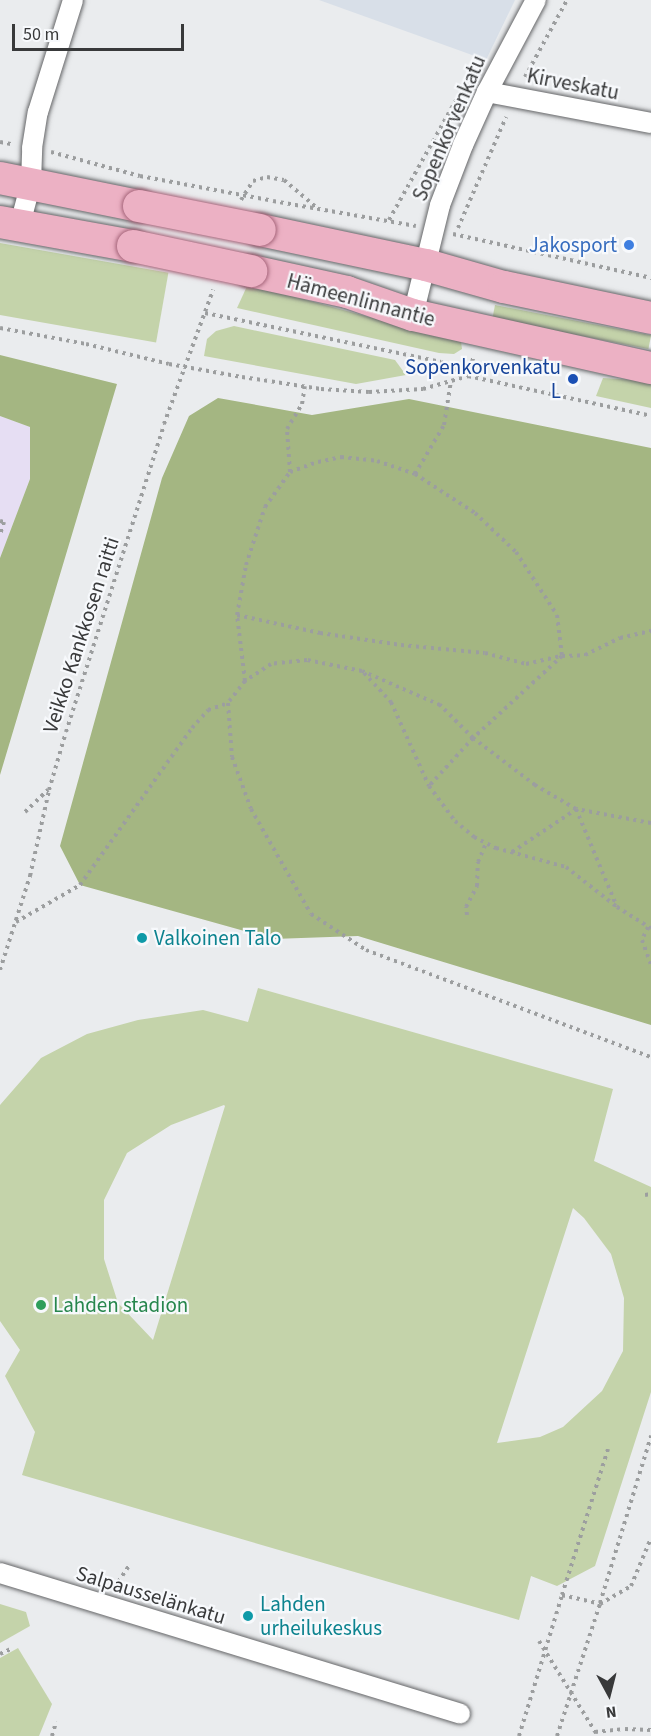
<!DOCTYPE html>
<html>
<head>
<meta charset="utf-8">
<style>
  body { margin:0 }
  #map { position:relative; width:651px; height:1736px; overflow:hidden; background:#eaecee; font-family:"Source Sans 3",sans-serif }
  div>[style] { position:absolute }
  [style*='--x'] { left:calc(var(--x)*1px); top:calc(var(--y)*1px); width:calc(var(--w)*1px); rotate:calc(var(--a)*1deg) }
  .built>* { inset:0; background:#d8dfe8 }
  .education>* { inset:0; background:#e6def3 }
  .green>* { inset:0; background:#c4d3aa; transform-origin:0 0 }
  .forest>* { inset:0; background:#a4b682 }
  .path>* { height:4px; margin-top:-2px; transform-origin:0; background:repeating-linear-gradient(90deg,#9c9e9f 0 3px,transparent 0 7.5px) }
  .roads { filter:drop-shadow(0 0 2px #656668) drop-shadow(0 0 2px #656668) }
  .street>* { height:20px; margin:-10px; padding:0 10px; transform-origin:10px; border-radius:10px; background:#fff }
  .primary>* { height:32px; margin:-16px; padding:0 16px; transform-origin:16px; border-radius:16px; background:#ecb1c4 }
  .path-bridge>* { height:4px; margin-top:-2px; transform-origin:0; background:repeating-linear-gradient(90deg,#9c9e9f 0 3px,transparent 0 7.5px) }
  .bridges { filter:drop-shadow(0 0 2px #a5657a) drop-shadow(0 0 2px #a5657a) }
  .primary-bridge>* { height:32px; margin:-16px; padding:0 16px; transform-origin:16px; border-radius:16px; background:#ecb1c4 }
  .dots>* { width:16px; height:16px; translate:-50% -50%; box-sizing:border-box; border:3px solid #f7f9fc; border-radius:50% }
  span { translate:-50% -50%; white-space:nowrap; text-align:center; line-height:1.15; -webkit-text-stroke:4.5px #f7f9fc; paint-order:stroke }
  .street-label { font-size:21px; color:#38393a }
  .shop-label { font-size:21px; color:#366cbe }
  .right { translate:-100% -50%; text-align:right }
  .transit-label { font-size:21px; color:#164399 }
  .culture-label { font-size:21px; color:#0d838f }
  .left { translate:0 -50%; text-align:left }
  .leisure-label { font-size:21px; color:#27864d }
  .north { position:absolute; left:579px; top:1664px; width:60px; height:60px; -webkit-text-stroke:4px #f7f9fc; paint-order:stroke; rotate:173deg; font-size:16px; font-weight:700; line-height:24px; text-align:center; color:#38393a }
  .north::after { content:''; display:block; margin:auto; width:21px; height:27px; background:#38393a; clip-path:polygon(50% 0,100% 100%,50% 72%,0 100%) }
  .scale { position:absolute; left:12px; top:24px; width:172px; height:27px; box-sizing:border-box; border:3px solid #38393a; border-top:0; padding-left:8px; font-size:18px; line-height:21px; white-space:nowrap; color:#38393a; -webkit-text-stroke:4px #f7f9fc; paint-order:stroke }
</style>
</head>
<body>
<div id="map">
  <div class="built">
    <i style="clip-path:polygon(319px 0,515px 0,486px 60px)"></i>
  </div>
  <div class="education">
    <i style="clip-path:polygon(0 416px,30px 427px,30px 479px,0 558px)"></i>
  </div>
  <div class="green">
    <i style="left:0;top:243px;width:171px;height:71px;rotate:10deg"></i>
    <i style="clip-path:polygon(248px 284px,461px 342px,462px 349px,454px 354px,439px 353px,237px 308px)"></i>
    <i style="left:495px;top:305px;width:159px;height:14px;rotate:11deg"></i>
    <i style="clip-path:polygon(234px 326px,395px 360px,406px 375px,356px 384px,204px 356px,207px 339px,216px 331px)"></i>
    <i style="clip-path:polygon(603px 378px,651px 381px,651px 408px,596px 396px)"></i>
    <i style="clip-path:polygon(evenodd,258px 988px,613px 1089px,594px 1161px,651px 1187px,651px 1392px,595px 1566px,557px 1586px,531px 1576px,519px 1620px,22px 1475px,35px 1432px,5px 1376px,20px 1350px,0 1321px,0 1105px,41px 1058px,87px 1034px,138px 1020px,203px 1010px,248px 1022px,258px 988px,224px 1105px,225px 1106px,153px 1340px,118px 1303px,104px 1259px,104px 1200px,127px 1153px,171px 1125px,224px 1105px,258px 988px,573px 1208px,584px 1218px,611px 1254px,624px 1298px,623px 1351px,602px 1391px,563px 1427px,540px 1437px,497px 1443px,573px 1208px)"></i>
    <i style="clip-path:polygon(0 1604px,26px 1612px,30px 1626px,0 1643px)"></i>
    <i style="clip-path:polygon(18px 1648px,52px 1704px,39px 1736px,0 1736px,0 1658px)"></i>
  </div>
  <div class="forest">
    <i style="clip-path:polygon(0 355px,117px 384px,0 775px,0 558px,30px 479px,30px 427px,0 416px)"></i>
    <i style="clip-path:polygon(218px 398px,312px 415px,409px 399px,651px 448px,651px 1025px,358px 936px,273px 939px,80px 885px,60px 846px,162px 478px,189px 416px)"></i>
  </div>
  <div class="path">
    <i style="--x:525;--y:77;--w:88;--a:-61.4"></i>
    <i style="--x:0;--y:142;--w:11;--a:10"></i>
    <i style="--x:51;--y:152;--w:92;--a:15.1"></i>
    <i style="--x:241;--y:200;--w:22;--a:-58"></i>
    <i style="--x:253;--y:181;--w:15;--a:-16"></i>
    <i style="--x:267;--y:177;--w:17;--a:10"></i>
    <i style="--x:284;--y:180;--w:43;--a:40.3"></i>
    <i style="--x:273;--y:201;--w:145;--a:9.9"></i>
    <i style="--x:389;--y:220;--w:158;--a:-60.8"></i>
    <i style="--x:458;--y:228;--w:121;--a:-66.6"></i>
    <i style="--x:453;--y:234;--w:203;--a:12.5"></i>
    <i style="--x:205;--y:313;--w:241;--a:11.7"></i>
    <i style="--x:441;--y:362;--w:30;--a:27"></i>
    <i style="--x:468;--y:376;--w:187;--a:12.3"></i>
    <i style="--x:0;--y:328;--w:87;--a:10.5"></i>
    <i style="--x:242;--y:377;--w:80;--a:8.6"></i>
    <i style="--x:321;--y:389;--w:48;--a:3.6"></i>
    <i style="--x:369;--y:392;--w:54;--a:-3.2"></i>
    <i style="--x:423;--y:389;--w:47;--a:-16.1"></i>
    <i style="--x:468;--y:376;--w:22;--a:-74"></i>
    <i style="--x:290;--y:472;--w:43;--a:-94"></i>
    <i style="--x:287;--y:429;--w:29;--a:-59"></i>
    <i style="--x:302;--y:404;--w:18;--a:-81"></i>
    <i style="--x:415;--y:474;--w:57;--a:-59.4"></i>
    <i style="--x:444;--y:425;--w:45;--a:-81"></i>
    <i style="--x:0;--y:521;--w:4;--a:14"></i>
    <i style="--x:4;--y:522;--w:13;--a:108"></i>
    <i style="--x:237;--y:615;--w:85;--a:12.2"></i>
    <i style="--x:320;--y:633;--w:82;--a:8.4"></i>
    <i style="--x:401;--y:645;--w:84;--a:5.4"></i>
    <i style="--x:485;--y:653;--w:42;--a:15"></i>
    <i style="--x:526;--y:664;--w:37;--a:-13"></i>
    <i style="--x:562;--y:656;--w:23;--a:-2"></i>
    <i style="--x:585;--y:655;--w:39;--a:-26"></i>
    <i style="--x:620;--y:638;--w:32;--a:-13"></i>
    <i style="--x:364;--y:673;--w:40;--a:47"></i>
    <i style="--x:391;--y:702;--w:92;--a:65.7"></i>
    <i style="--x:245;--y:681;--w:66;--a:-96.9"></i>
    <i style="--x:237;--y:615;--w:51;--a:-79.8"></i>
    <i style="--x:246;--y:565;--w:61;--a:-71.9"></i>
    <i style="--x:265;--y:507;--w:43;--a:-54.5"></i>
    <i style="--x:290;--y:472;--w:30;--a:-20"></i>
    <i style="--x:318;--y:462;--w:24;--a:-12"></i>
    <i style="--x:341;--y:457;--w:36;--a:6"></i>
    <i style="--x:377;--y:461;--w:40;--a:18.9"></i>
    <i style="--x:415;--y:474;--w:72;--a:33"></i>
    <i style="--x:475;--y:513;--w:57;--a:43.6"></i>
    <i style="--x:516;--y:552;--w:75;--a:56.9"></i>
    <i style="--x:557;--y:615;--w:41;--a:83"></i>
    <i style="--x:562;--y:656;--w:121;--a:137.3"></i>
    <i style="--x:473;--y:738;--w:65;--a:132.5"></i>
    <i style="--x:429;--y:786;--w:44;--a:53.4"></i>
    <i style="--x:455;--y:821;--w:25;--a:40"></i>
    <i style="--x:474;--y:837;--w:25;--a:27"></i>
    <i style="--x:496;--y:848;--w:73;--a:15.2"></i>
    <i style="--x:566;--y:867;--w:65;--a:38.1"></i>
    <i style="--x:617;--y:907;--w:40;--a:32"></i>
    <i style="--x:576;--y:809;--w:106;--a:67.3"></i>
    <i style="--x:25;--y:812;--w:32;--a:-44"></i>
    <i style="--x:651;--y:823;--w:76;--a:-169.4"></i>
    <i style="--x:576;--y:809;--w:48;--a:-149.7"></i>
    <i style="--x:535;--y:785;--w:78;--a:-142.8"></i>
    <i style="--x:473;--y:738;--w:47;--a:-135"></i>
    <i style="--x:440;--y:705;--w:85;--a:-156.4"></i>
    <i style="--x:362;--y:671;--w:56;--a:-168.7"></i>
    <i style="--x:307;--y:660;--w:36;--a:174"></i>
    <i style="--x:271;--y:664;--w:31;--a:147"></i>
    <i style="--x:245;--y:681;--w:28;--a:128"></i>
    <i style="--x:228;--y:703;--w:54;--a:85.8"></i>
    <i style="--x:232;--y:757;--w:55;--a:69.9"></i>
    <i style="--x:251;--y:809;--w:121;--a:60.3"></i>
    <i style="--x:311;--y:914;--w:66;--a:33.2"></i>
    <i style="--x:366;--y:950;--w:304;--a:20.6"></i>
    <i style="--x:512;--y:852;--w:76;--a:-33.7"></i>
    <i style="--x:467;--y:915;--w:8;--a:-97"></i>
    <i style="--x:466;--y:907;--w:24;--a:-62"></i>
    <i style="--x:477;--y:886;--w:24;--a:-88"></i>
    <i style="--x:478;--y:862;--w:21;--a:-67"></i>
    <i style="--x:16;--y:922;--w:74;--a:-30"></i>
    <i style="--x:80;--y:885;--w:193;--a:-54.5"></i>
    <i style="--x:192;--y:728;--w:24;--a:-48"></i>
    <i style="--x:208;--y:710;--w:21;--a:-19"></i>
    <i style="--x:648;--y:927;--w:14;--a:115"></i>
    <i style="--x:642;--y:940;--w:27;--a:70"></i>
    <i style="--x:0;--y:970;--w:99;--a:-72.3"></i>
    <i style="--x:30;--y:876;--w:88;--a:-77.5"></i>
    <i style="--x:49;--y:790;--w:60;--a:-73.7"></i>
    <i style="--x:66;--y:732;--w:323;--a:-72.3"></i>
    <i style="--x:164;--y:424;--w:143;--a:-69.9"></i>
    <i style="--x:645;--y:1195;--w:6;--a:-9"></i>
    <i style="--x:608;--y:1449;--w:153;--a:107.5"></i>
    <i style="--x:562;--y:1595;--w:39;--a:13"></i>
    <i style="--x:600;--y:1604;--w:36;--a:-30"></i>
    <i style="--x:631;--y:1586;--w:52;--a:-67.4"></i>
    <i style="--x:114;--y:1588;--w:27;--a:-56"></i>
    <i style="--x:600;--y:1603;--w:175;--a:-73"></i>
    <i style="--x:539;--y:1641;--w:112;--a:58.2"></i>
    <i style="--x:0;--y:1654;--w:14;--a:-25"></i>
    <i style="--x:595;--y:1732;--w:30;--a:-6"></i>
    <i style="--x:625;--y:1729;--w:26;--a:2"></i>
    <i style="--x:52;--y:1736;--w:15;--a:-74"></i>
  </div>
  <div class="roads">
    <div class="street">
      <i style="--x:487;--y:92;--w:167;--a:10.7"></i>
      <i style="--x:20;--y:224;--w:42;--a:-75"></i>
      <i style="--x:31;--y:183;--w:35;--a:-88"></i>
      <i style="--x:32;--y:148;--w:36;--a:-81"></i>
      <i style="--x:38;--y:112;--w:117;--a:-72.6"></i>
      <i style="--x:413;--y:315;--w:113;--a:-76.2"></i>
      <i style="--x:440;--y:205;--w:64;--a:-69"></i>
      <i style="--x:463;--y:145;--w:58;--a:-65.6"></i>
      <i style="--x:487;--y:92;--w:104;--a:-62"></i>
      <i style="--x:0;--y:1573;--w:481;--a:17"></i>
    </div>
    <div class="primary">
      <i style="--x:0;--y:178;--w:142;--a:11.4"></i>
      <i style="--x:0;--y:222;--w:135;--a:10.2"></i>
      <i style="--x:260;--y:230;--w:170;--a:11.9"></i>
      <i style="--x:426;--y:265;--w:81;--a:15.8"></i>
      <i style="--x:504;--y:287;--w:150;--a:11.9"></i>
      <i style="--x:251;--y:271;--w:98;--a:12.3"></i>
      <i style="--x:347;--y:292;--w:70;--a:19.2"></i>
      <i style="--x:413;--y:315;--w:244;--a:12.6"></i>
    </div>
  </div>
  <div class="path-bridge">
    <i style="--x:140;--y:176;--w:135;--a:10.6"></i>
    <i style="--x:86;--y:344;--w:85;--a:13.5"></i>
    <i style="--x:169;--y:364;--w:74;--a:10.1"></i>
    <i style="--x:519;--y:1736;--w:147;--a:-73"></i>
    <i style="--x:557;--y:1736;--w:139;--a:-72"></i>
  </div>
  <div class="bridges">
    <div class="primary-bridge">
      <i style="--x:139;--y:206;--w:123;--a:11.2"></i>
      <i style="--x:133;--y:246;--w:121;--a:12"></i>
    </div>
  </div>
  <div class="dots">
    <i style="left:629px;top:245px;background:#3f7fe0"></i>
    <i style="left:573px;top:379px;background:#1a4fb4"></i>
    <i style="left:142px;top:938px;background:#0f9aa8"></i>
    <i style="left:41px;top:1305px;background:#2e9e5b"></i>
    <i style="left:248px;top:1616px;background:#0f9aa8"></i>
  </div>
  <div class="street-label">
    <span style="left:573px;top:84px;rotate:11deg">Kirveskatu</span>
    <span style="left:449px;top:128px;rotate:-67deg">Sopenkorvenkatu</span>
    <span style="left:361px;top:300px;rotate:15deg">Hämeenlinnantie</span>
    <span style="left:81px;top:635px;rotate:-72deg">Veikko Kankkosen raitti</span>
    <span style="left:151px;top:1595px;rotate:17deg">Salpausselänkatu</span>
  </div>
  <div class="shop-label">
    <span class="right" style="left:617px;top:245px">Jakosport</span>
  </div>
  <div class="transit-label">
    <span class="right" style="left:561px;top:379px">Sopenkorvenkatu<br>L</span>
  </div>
  <div class="culture-label">
    <span class="left" style="left:154px;top:938px">Valkoinen Talo</span>
    <span class="left" style="left:260px;top:1616px">Lahden<br>urheilukeskus</span>
  </div>
  <div class="leisure-label">
    <span class="left" style="left:53px;top:1305px">Lahden stadion</span>
  </div>
  <div class="north">N</div>
  <div class="scale">50 m</div>
</div>
</body>
</html>
